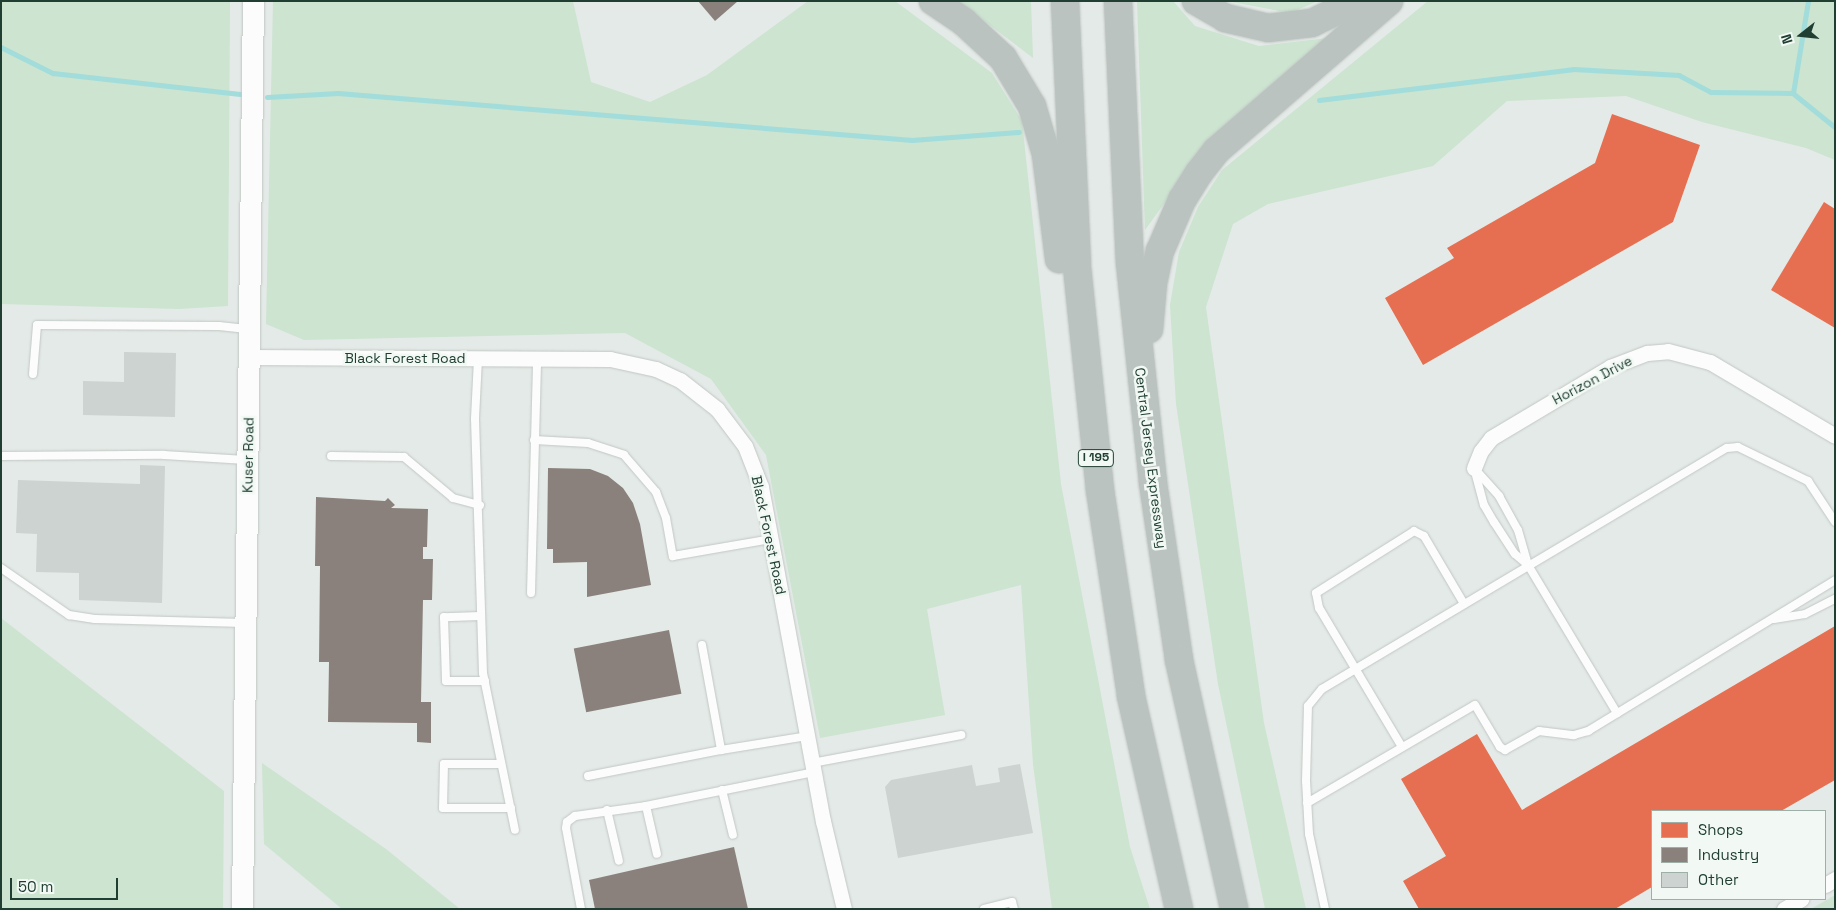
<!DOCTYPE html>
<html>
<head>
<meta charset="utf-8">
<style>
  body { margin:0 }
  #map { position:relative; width:1836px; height:910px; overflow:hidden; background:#e4eae7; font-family:"Space Grotesk",sans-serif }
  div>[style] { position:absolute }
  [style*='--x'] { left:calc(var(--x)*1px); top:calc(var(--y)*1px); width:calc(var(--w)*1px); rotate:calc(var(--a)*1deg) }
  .green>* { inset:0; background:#cce4d0 }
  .shops>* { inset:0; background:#e76f51 }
  .industry>* { inset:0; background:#8a817c; transform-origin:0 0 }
  .stream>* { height:4.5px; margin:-2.25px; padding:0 2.25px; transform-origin:2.25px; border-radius:2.25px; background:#a2dcdb }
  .building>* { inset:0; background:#ccd3d0 }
  .roads { filter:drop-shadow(0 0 1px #c1c7c4) drop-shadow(0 0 1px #c1c7c4) }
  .lane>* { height:8px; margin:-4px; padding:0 4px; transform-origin:4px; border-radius:4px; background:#fbfcfb }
  .street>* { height:15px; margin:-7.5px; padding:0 7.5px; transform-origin:7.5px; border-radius:7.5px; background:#fbfcfb }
  .secondary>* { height:21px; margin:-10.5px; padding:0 10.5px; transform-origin:10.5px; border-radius:10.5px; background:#fbfcfb }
  .highway>* { height:28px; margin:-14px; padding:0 14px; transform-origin:14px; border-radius:14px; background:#bac3c0 }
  span { translate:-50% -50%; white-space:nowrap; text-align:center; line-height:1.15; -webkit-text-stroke:5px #f2f9f5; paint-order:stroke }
  .shield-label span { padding:1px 4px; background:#f2f9f5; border:1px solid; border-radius:4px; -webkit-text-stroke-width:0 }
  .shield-label { font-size:12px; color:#203f32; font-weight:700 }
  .street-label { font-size:14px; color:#203f32 }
  .frame { position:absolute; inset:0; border:2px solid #203f32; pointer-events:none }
  .legend { position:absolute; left:1651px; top:810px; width:175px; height:90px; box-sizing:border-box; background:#f2f9f5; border:1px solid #9eafa7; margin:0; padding:6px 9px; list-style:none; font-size:15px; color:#203f32 }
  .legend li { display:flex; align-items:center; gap:10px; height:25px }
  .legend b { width:25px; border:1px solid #9eafa7 }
  .north { position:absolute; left:1776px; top:10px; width:50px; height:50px; -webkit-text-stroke:4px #f2f9f5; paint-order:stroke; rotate:254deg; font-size:14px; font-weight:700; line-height:20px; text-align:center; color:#203f32 }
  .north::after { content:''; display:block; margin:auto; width:18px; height:22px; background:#203f32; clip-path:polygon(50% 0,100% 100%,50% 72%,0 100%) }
  .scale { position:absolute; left:10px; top:878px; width:108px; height:22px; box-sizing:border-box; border:2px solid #203f32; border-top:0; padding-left:6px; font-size:15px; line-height:18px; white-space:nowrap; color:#203f32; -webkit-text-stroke:4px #f2f9f5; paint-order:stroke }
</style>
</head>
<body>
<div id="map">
  <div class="green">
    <i style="clip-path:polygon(1px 1px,230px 1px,228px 306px,179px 309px,1px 304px)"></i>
    <i style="clip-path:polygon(273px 1px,573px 1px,591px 82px,650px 102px,707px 75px,808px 1px,895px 1px,992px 73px,1022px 121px,1061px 484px,1130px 847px,1150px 909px,1052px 909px,1033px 764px,1021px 585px,927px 609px,945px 715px,820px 738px,766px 455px,711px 379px,625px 333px,304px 340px,266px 324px)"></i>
    <i style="clip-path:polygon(958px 1px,1031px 1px,1033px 58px)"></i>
    <i style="clip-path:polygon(1137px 1px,1173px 1px,1195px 26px,1259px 46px,1337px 37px,1205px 147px,1145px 230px)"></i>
    <i style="clip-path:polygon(1227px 1px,1318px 1px,1290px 13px)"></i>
    <i style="clip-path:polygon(1428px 1px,1835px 1px,1835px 160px,1806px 148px,1702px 122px,1626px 96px,1507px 101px,1433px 166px,1268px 204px,1233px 224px,1206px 307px,1264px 723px,1306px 909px,1265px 909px,1218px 684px,1176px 404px,1170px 305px,1179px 252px,1198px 207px,1222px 170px)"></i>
    <i style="clip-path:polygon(1px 618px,224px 791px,223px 909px,1px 909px)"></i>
    <i style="clip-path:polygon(262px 763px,386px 849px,460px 909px,342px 909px,264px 844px)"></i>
    <i style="clip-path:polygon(1835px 895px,1835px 909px,1811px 909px)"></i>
  </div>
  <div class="shops">
    <i style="clip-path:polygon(1612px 114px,1700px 145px,1673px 222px,1423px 365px,1385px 298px,1454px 258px,1447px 248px,1595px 163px)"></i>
    <i style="clip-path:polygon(1824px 202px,1835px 209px,1835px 328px,1771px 290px)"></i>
    <i style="clip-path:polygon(1835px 626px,1835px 780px,1781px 811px,1652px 811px,1652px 887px,1615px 909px,1419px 909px,1403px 881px,1446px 856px,1401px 779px,1477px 734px,1522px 810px)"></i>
  </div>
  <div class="industry">
    <i style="clip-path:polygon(698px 1px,738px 1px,715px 21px)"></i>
    <i style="clip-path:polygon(548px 468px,590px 469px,608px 476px,623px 488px,633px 503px,640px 524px,651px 585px,587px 597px,587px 562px,553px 563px,553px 549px,547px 549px)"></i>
    <i style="clip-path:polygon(316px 497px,385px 501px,388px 498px,395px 505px,391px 508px,428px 509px,427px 547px,423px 547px,423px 559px,433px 559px,432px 600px,423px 600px,421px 702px,431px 702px,431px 743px,417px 742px,417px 723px,328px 722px,329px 662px,319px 662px,320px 566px,315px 566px)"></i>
    <i style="left:669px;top:630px;width:65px;height:97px;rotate:79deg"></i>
    <i style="clip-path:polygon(734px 847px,748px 909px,595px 909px,589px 880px)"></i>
  </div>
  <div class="stream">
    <i style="--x:1;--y:47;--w:58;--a:26.6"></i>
    <i style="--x:53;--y:73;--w:188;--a:6.4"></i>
    <i style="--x:1793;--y:93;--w:93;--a:-80.7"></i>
    <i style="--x:1793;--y:93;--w:54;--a:39"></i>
    <i style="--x:267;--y:97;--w:71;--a:-3.2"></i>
    <i style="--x:338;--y:93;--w:576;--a:4.68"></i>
    <i style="--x:912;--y:140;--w:107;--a:-4.3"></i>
    <i style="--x:1319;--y:100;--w:257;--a:-6.9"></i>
    <i style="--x:1574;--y:69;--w:105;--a:3.3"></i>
    <i style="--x:1679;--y:75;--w:36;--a:28"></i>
    <i style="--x:1711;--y:92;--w:82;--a:0.7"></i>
  </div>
  <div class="building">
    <i style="clip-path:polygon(124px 352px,176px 353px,175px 417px,83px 415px,83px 381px,124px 382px)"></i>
    <i style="clip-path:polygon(140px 465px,165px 466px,162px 603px,79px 600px,79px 573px,36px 572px,37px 534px,16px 533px,18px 480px,140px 484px)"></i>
    <i style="clip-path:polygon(1020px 764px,1033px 833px,898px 858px,885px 787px,891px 780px,972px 765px,976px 786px,1000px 782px,998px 768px)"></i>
  </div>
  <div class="roads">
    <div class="lane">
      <i style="--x:478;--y:359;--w:60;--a:92.9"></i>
      <i style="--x:475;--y:419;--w:254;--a:88.2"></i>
      <i style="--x:483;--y:673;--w:160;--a:78.5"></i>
      <i style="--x:33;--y:374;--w:49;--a:-85.3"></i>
      <i style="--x:37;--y:325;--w:182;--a:0.3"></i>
      <i style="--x:219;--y:326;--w:28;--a:6"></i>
      <i style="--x:534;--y:440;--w:54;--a:3.2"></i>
      <i style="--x:588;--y:443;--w:38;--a:18"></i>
      <i style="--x:624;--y:455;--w:49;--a:49.1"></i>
      <i style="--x:656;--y:492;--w:28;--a:69"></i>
      <i style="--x:666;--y:518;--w:39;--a:80"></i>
      <i style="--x:673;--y:556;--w:99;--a:-9.8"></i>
      <i style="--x:1;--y:456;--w:163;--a:-0.4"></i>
      <i style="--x:164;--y:455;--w:82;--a:3.5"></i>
      <i style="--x:331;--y:456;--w:73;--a:0.8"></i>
      <i style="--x:404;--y:457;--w:64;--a:39.9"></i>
      <i style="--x:453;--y:498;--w:28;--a:15"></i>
      <i style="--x:1474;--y:468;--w:38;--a:75"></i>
      <i style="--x:1484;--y:505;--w:20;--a:60"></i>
      <i style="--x:1494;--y:522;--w:38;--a:57"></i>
      <i style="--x:1515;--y:554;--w:17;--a:40"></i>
      <i style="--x:1528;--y:565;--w:173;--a:59"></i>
      <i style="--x:1474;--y:468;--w:38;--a:48"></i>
      <i style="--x:1499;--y:496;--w:39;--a:61"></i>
      <i style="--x:1518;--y:530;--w:36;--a:74"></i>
      <i style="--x:1;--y:568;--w:83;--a:34.7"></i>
      <i style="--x:69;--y:615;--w:26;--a:9"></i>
      <i style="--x:95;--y:619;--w:149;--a:1.5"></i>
      <i style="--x:531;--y:593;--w:234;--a:-88.5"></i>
      <i style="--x:480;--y:616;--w:36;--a:178"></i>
      <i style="--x:444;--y:617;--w:64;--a:88.2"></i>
      <i style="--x:446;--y:681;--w:39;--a:0"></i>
      <i style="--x:1774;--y:619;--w:31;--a:-9"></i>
      <i style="--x:1805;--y:614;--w:34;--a:-27"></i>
      <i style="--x:702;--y:645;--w:107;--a:79.7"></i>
      <i style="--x:721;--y:750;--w:87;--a:-9.2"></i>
      <i style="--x:1402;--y:747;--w:162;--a:-120.8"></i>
      <i style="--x:1319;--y:608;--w:15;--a:-101"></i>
      <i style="--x:1316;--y:593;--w:116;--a:-32.3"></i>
      <i style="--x:1414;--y:531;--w:11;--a:27"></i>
      <i style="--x:1424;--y:536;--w:79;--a:59.5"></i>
      <i style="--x:812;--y:763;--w:152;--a:-10.6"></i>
      <i style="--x:501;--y:764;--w:57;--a:180"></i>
      <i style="--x:444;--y:764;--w:44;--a:91.3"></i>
      <i style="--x:443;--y:808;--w:68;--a:0"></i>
      <i style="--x:588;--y:776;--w:136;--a:-11.1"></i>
      <i style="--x:722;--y:790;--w:46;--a:76.3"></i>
      <i style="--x:1307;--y:803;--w:194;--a:-30.3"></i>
      <i style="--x:1475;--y:705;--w:49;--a:59.2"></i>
      <i style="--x:1500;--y:747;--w:6;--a:31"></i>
      <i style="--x:1505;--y:750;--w:39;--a:-29"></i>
      <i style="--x:1539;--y:731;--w:35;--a:7"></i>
      <i style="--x:1574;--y:735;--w:15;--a:-16"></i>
      <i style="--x:1588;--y:731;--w:289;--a:-31.4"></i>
      <i style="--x:646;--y:806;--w:49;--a:77.1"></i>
      <i style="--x:607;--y:810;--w:52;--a:76.8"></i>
      <i style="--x:581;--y:909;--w:82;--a:-100.5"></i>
      <i style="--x:566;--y:828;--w:6;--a:-81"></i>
      <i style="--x:567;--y:822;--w:10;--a:-37"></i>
      <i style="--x:575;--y:816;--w:72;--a:-8"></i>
      <i style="--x:646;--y:806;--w:171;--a:-11.4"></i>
      <i style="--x:984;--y:909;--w:29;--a:-14"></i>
      <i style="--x:1012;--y:902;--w:7;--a:74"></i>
      <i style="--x:1325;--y:909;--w:77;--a:-102"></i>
      <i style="--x:1309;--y:834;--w:53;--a:-93.2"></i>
      <i style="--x:1306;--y:781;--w:75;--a:-88.5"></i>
      <i style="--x:1308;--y:706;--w:22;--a:-51"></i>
      <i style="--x:1322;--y:689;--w:471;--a:-30.8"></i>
      <i style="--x:1727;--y:448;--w:11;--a:-5"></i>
      <i style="--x:1738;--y:447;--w:78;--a:25.9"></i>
      <i style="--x:1808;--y:481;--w:49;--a:56.6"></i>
    </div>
    <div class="street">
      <i style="--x:249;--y:357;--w:361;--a:0.3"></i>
      <i style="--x:610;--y:359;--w:47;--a:12.3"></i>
      <i style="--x:656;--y:369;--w:26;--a:25"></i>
      <i style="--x:680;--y:380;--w:47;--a:38.1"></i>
      <i style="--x:717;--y:409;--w:46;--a:52.9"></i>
      <i style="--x:745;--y:446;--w:44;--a:68.7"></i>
      <i style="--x:761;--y:487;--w:340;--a:79.5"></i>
      <i style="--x:823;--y:821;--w:90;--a:76.6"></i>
      <i style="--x:1474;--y:468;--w:18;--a:-68"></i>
      <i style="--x:1481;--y:451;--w:16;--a:-52"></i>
      <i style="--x:1491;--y:438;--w:139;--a:-30.8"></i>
      <i style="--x:1610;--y:367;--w:40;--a:-21"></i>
      <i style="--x:1647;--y:353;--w:21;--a:-5"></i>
      <i style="--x:1668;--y:351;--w:43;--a:14.7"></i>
      <i style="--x:1710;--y:362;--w:145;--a:30.6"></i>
      <i style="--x:1825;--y:885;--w:12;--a:-31"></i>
      <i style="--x:1784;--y:909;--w:20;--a:-30"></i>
    </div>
    <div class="secondary">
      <i style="--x:242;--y:909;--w:908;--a:-89.31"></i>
    </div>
    <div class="highway">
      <i style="--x:933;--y:1;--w:37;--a:34"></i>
      <i style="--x:964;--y:22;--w:53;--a:42.7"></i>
      <i style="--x:1003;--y:58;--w:56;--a:58.9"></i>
      <i style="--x:1032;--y:106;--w:50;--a:73.7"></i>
      <i style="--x:1046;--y:154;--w:106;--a:82.9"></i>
      <i style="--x:1065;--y:1;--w:266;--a:87.4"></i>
      <i style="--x:1077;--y:267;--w:224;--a:84.1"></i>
      <i style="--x:1100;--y:490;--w:208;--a:81.4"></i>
      <i style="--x:1131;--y:696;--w:218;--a:77.3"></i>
      <i style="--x:1118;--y:1;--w:262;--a:87.4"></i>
      <i style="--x:1130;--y:263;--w:221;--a:84"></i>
      <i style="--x:1153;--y:483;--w:179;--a:81.6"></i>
      <i style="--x:1179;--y:660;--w:255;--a:77.5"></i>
      <i style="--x:1196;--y:1;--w:34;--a:30"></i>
      <i style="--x:1225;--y:18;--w:44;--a:13.1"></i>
      <i style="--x:1268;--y:28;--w:44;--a:-6.5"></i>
      <i style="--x:1312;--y:23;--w:50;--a:-26.1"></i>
      <i style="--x:1149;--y:329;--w:46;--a:-85"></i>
      <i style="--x:1153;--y:283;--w:33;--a:-78"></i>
      <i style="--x:1160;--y:251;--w:56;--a:-66.7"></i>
      <i style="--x:1182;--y:200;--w:32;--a:-58"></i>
      <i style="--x:1199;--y:173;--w:28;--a:-52"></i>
      <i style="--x:1216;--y:151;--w:229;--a:-40.9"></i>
    </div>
  </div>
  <div class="shield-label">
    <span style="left:1096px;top:458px">I 195</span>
  </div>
  <div class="street-label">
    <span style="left:405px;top:358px">Black Forest Road</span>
    <span style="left:1592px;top:380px;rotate:-28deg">Horizon Drive</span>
    <span style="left:248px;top:455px;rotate:-89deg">Kuser Road</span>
    <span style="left:1151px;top:458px;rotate:83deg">Central Jersey Expressway</span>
    <span style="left:769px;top:535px;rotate:78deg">Black Forest Road</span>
  </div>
  <div class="frame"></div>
  <ul class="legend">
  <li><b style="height:14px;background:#e76f51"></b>Shops</li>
  <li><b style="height:14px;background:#8a817c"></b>Industry</li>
  <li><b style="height:14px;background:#ccd3d0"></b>Other</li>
  </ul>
  <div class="north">N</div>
  <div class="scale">50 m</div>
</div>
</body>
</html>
